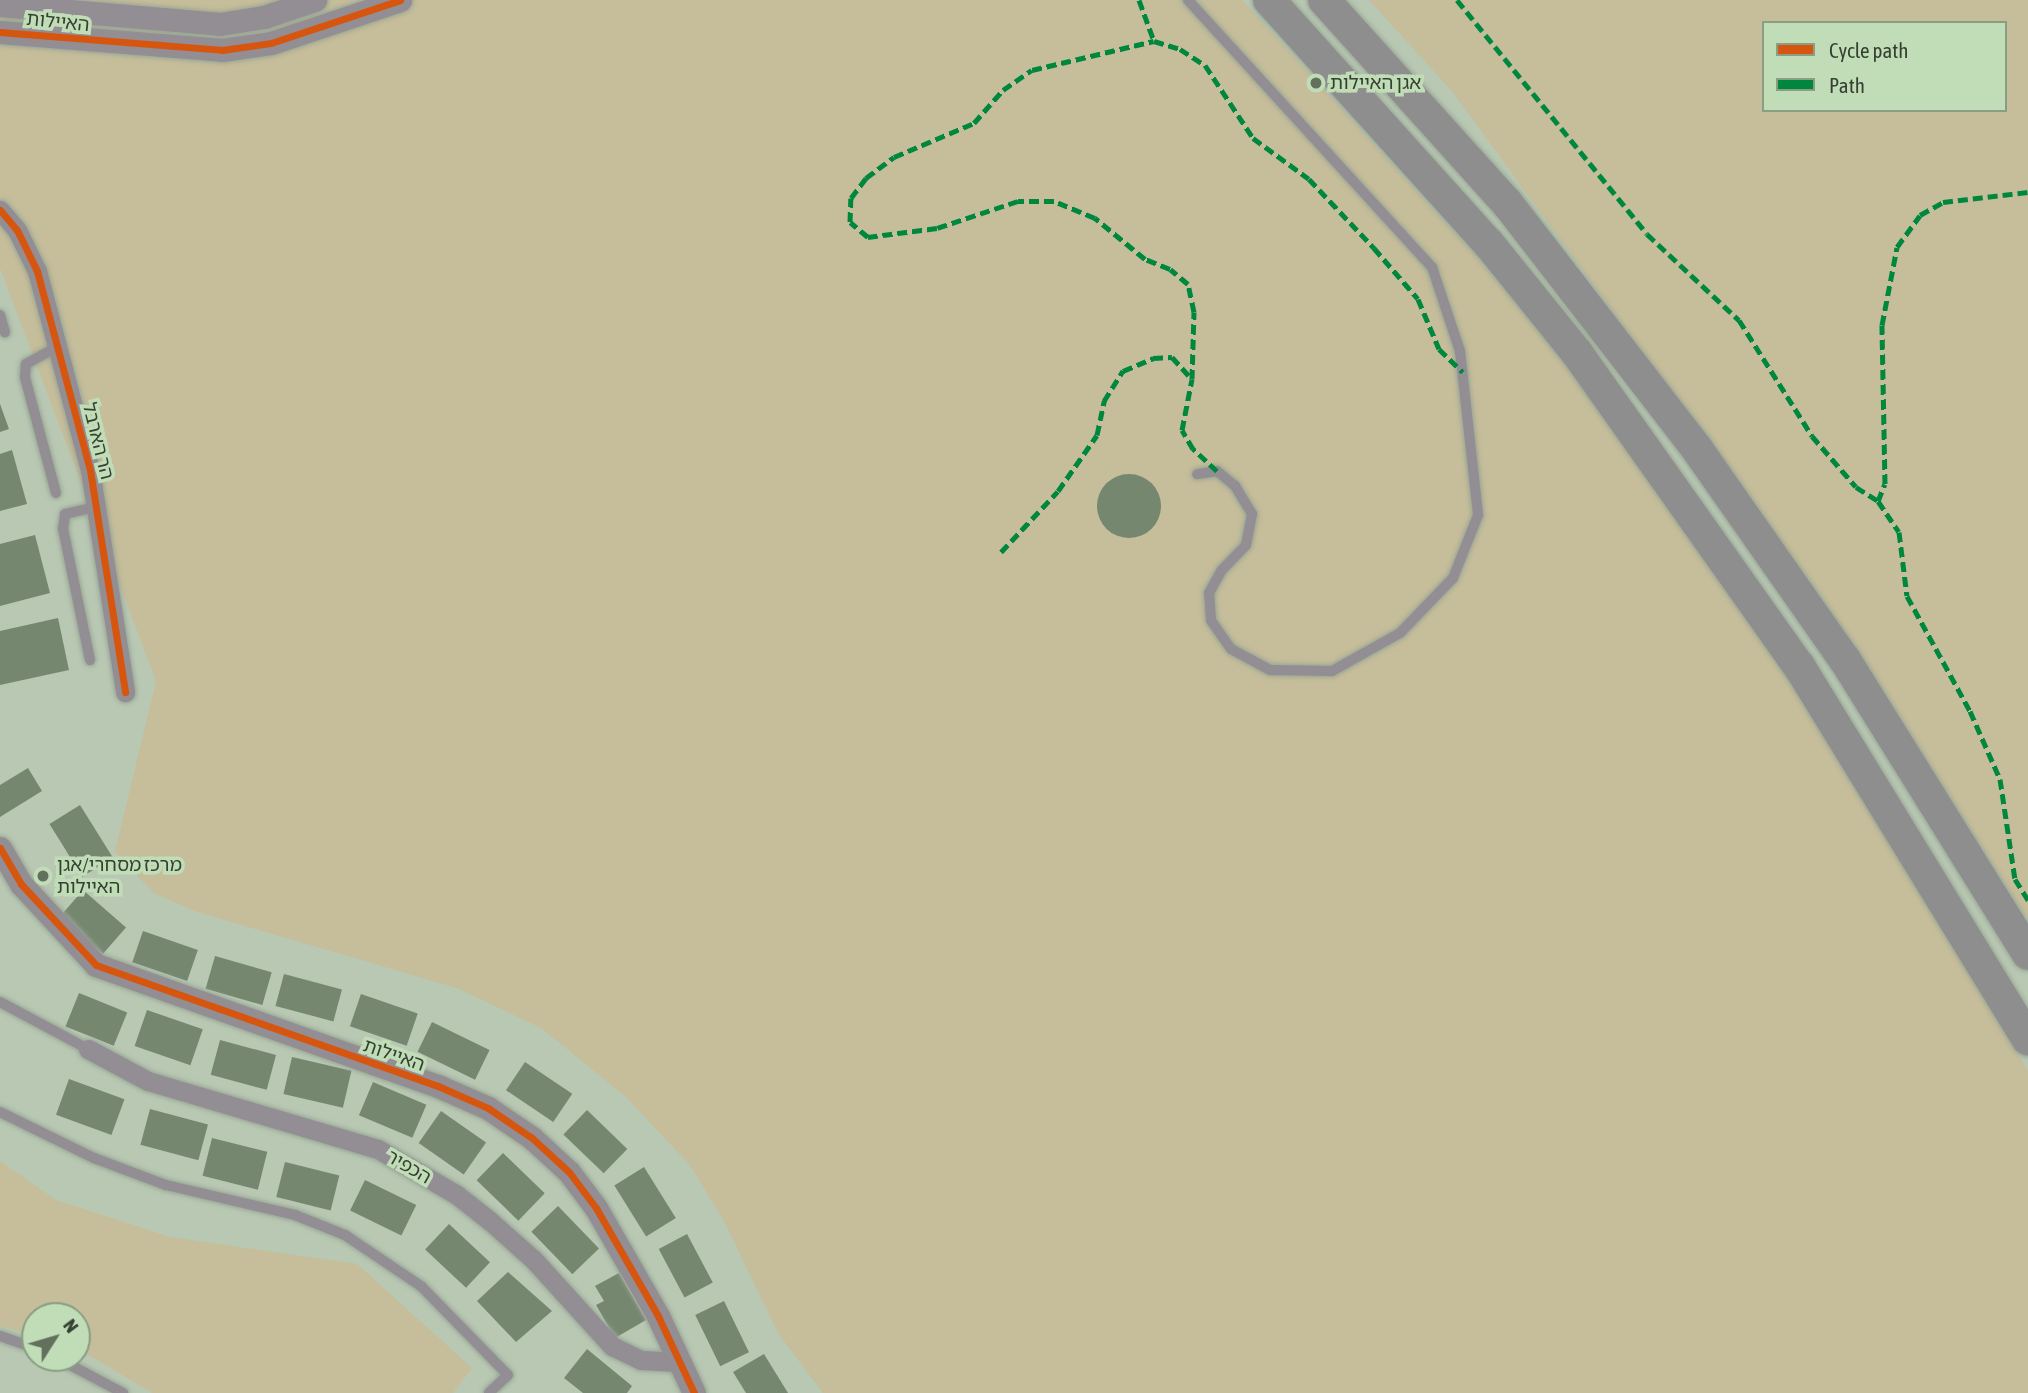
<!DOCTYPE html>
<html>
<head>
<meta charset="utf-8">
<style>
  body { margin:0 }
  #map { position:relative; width:2028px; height:1393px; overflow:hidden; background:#b8c8b3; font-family:"Asap Condensed","Noto Sans Hebrew",sans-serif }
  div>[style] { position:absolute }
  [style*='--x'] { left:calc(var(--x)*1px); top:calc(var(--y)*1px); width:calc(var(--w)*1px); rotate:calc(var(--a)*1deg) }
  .green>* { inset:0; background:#c6bd9a }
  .building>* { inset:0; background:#768770; transform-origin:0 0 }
  .round { border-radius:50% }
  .roads { filter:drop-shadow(0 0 2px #99a695) drop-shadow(0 0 2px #99a695) }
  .service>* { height:10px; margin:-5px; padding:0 5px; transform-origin:5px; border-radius:5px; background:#928e93 }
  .minor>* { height:19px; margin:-9.5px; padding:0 9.5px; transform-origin:9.5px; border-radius:9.5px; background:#928e93 }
  .tertiary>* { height:23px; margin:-11.5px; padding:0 11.5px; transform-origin:11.5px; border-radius:11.5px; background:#928e93 }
  .trunk>* { height:32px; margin:-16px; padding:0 16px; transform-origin:16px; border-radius:16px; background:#8e8e8e }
  .quiet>* { height:5px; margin-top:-2.5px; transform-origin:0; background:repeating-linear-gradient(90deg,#00873e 0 10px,transparent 0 15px) }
  .cycleway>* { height:7px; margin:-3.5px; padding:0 3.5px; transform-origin:3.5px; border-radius:3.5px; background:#d65610 }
  .dots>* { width:19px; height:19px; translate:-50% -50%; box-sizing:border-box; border:4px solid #c1ddb8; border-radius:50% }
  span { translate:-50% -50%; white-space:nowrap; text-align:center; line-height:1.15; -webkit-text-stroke:7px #c1ddb8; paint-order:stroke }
  .street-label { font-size:19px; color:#354031 }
  .poi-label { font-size:19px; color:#354031 }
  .left { translate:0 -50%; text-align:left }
  .legend { position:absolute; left:1762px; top:21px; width:245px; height:91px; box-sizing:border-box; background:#c1ddb8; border:2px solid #899e82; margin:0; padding:9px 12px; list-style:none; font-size:21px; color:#354031 }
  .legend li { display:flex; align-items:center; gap:14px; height:35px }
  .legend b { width:35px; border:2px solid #899e82 }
  .north { position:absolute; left:21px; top:1302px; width:70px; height:70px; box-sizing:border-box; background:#c1ddb8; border:2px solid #899e82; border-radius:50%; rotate:53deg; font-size:19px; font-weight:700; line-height:28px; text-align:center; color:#354031 }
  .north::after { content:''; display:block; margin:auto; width:24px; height:32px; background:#63705e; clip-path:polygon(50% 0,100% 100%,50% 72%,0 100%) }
</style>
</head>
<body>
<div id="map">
  <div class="green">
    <i style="clip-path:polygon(0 0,1242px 0,1474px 254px,1694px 518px,2028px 1071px,2028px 1393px,823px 1393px,778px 1333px,724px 1221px,689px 1164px,625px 1096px,541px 1028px,457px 988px,194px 911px,154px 893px,115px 852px,156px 681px,0 268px)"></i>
    <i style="clip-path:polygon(evenodd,1369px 0,2028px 0,2028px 920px,1830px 609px,1452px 91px,1369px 0,1764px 23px,2005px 23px,2005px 110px,1764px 110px,1764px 23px)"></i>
    <i style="clip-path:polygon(0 1161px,56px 1200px,170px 1237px,357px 1264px,472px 1368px,453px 1393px,152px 1393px,77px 1348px,77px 1316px,35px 1316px,35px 1335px,0 1326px)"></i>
  </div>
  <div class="building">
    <i style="clip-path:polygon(0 404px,9px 429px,0 432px)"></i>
    <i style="clip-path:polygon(12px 450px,27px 504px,0 511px,0 454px)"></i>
    <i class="round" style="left:1097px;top:474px;width:64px;height:64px"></i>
    <i style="clip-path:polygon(35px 535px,50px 593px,0 606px,0 544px)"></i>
    <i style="clip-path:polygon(58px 618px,69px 670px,0 685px,0 631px)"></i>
    <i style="clip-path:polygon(28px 768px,42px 791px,0 817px,0 785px)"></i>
    <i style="left:80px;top:805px;width:62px;height:36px;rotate:58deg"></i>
    <i style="left:83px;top:890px;width:57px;height:35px;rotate:41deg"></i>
    <i style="left:143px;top:931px;width:58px;height:33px;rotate:19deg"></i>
    <i style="left:215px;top:956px;width:59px;height:34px;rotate:16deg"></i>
    <i style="left:284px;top:974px;width:60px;height:33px;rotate:15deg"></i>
    <i style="left:79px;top:993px;width:52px;height:36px;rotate:22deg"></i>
    <i style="left:361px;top:994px;width:60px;height:34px;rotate:19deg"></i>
    <i style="left:147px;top:1010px;width:59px;height:38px;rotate:19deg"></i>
    <i style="left:432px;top:1022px;width:64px;height:33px;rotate:26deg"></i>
    <i style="left:220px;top:1040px;width:58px;height:36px;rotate:15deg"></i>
    <i style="left:292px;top:1057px;width:61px;height:38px;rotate:13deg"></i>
    <i style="left:525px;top:1062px;width:57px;height:34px;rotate:34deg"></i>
    <i style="left:69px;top:1079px;width:59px;height:38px;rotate:20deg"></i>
    <i style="left:373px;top:1082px;width:58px;height:36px;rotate:23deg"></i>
    <i style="left:150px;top:1109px;width:60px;height:37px;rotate:15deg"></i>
    <i style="left:587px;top:1110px;width:56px;height:34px;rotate:44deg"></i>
    <i style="left:441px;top:1111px;width:55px;height:39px;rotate:35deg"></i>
    <i style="left:212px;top:1138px;width:57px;height:39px;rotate:14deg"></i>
    <i style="left:503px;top:1153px;width:58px;height:38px;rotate:44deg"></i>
    <i style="left:285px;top:1162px;width:56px;height:36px;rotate:14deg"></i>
    <i style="left:644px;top:1167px;width:60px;height:35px;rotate:58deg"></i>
    <i style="left:365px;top:1180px;width:57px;height:34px;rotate:26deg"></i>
    <i style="left:558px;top:1206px;width:59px;height:37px;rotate:46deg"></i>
    <i style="left:449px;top:1224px;width:56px;height:35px;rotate:43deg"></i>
    <i style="left:687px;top:1234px;width:55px;height:32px;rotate:62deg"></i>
    <i style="clip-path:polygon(508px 1272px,552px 1311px,516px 1342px,477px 1301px)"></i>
    <i style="clip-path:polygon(619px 1273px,646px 1320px,615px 1338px,596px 1305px,604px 1301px,595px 1286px)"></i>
    <i style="left:724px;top:1301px;width:57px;height:32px;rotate:64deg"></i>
    <i style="clip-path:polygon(587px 1349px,632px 1386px,627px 1393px,583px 1393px,564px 1378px)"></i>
    <i style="clip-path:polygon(764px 1354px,788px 1393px,746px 1393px,733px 1372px)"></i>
  </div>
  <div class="roads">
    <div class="service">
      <i style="--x:1188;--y:0;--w:362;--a:47.6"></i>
      <i style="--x:1432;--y:267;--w:89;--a:71.6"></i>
      <i style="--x:1460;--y:351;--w:165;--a:83.7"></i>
      <i style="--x:1478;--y:515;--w:68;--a:111.6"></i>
      <i style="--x:1453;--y:578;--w:76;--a:133.9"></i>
      <i style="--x:1400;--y:633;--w:78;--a:150.8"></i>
      <i style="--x:1332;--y:671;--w:62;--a:-179.1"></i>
      <i style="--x:1270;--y:670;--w:44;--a:-151.7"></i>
      <i style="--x:1231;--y:649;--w:35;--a:-125"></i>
      <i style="--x:1211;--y:620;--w:27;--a:-94"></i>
      <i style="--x:1209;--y:593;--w:25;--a:-61"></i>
      <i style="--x:1221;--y:571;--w:36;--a:-46"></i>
      <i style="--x:1246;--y:545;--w:32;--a:-79"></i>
      <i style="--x:1252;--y:514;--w:33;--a:-121"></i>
      <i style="--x:1235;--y:486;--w:23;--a:-140"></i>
      <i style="--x:1217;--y:471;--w:20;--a:171"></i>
      <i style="--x:0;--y:315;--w:18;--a:74"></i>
      <i style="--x:56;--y:493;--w:120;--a:-105"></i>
      <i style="--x:25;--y:377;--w:13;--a:-86"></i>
      <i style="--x:26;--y:364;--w:37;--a:-29"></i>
      <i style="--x:90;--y:660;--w:134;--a:-101.6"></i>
      <i style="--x:63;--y:529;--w:15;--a:-82"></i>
      <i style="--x:65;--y:514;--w:32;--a:-13"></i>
      <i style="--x:0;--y:1002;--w:100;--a:28.1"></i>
      <i style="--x:0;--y:1112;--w:105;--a:26.1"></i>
      <i style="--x:94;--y:1158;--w:77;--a:20.6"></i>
      <i style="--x:166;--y:1185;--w:132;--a:13.1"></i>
      <i style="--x:295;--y:1215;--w:54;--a:21.8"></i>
      <i style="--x:345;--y:1235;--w:92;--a:33.9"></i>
      <i style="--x:421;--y:1286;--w:124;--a:45.7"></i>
      <i style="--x:508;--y:1375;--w:26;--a:137"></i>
      <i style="--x:0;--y:1336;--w:37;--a:19"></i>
      <i style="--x:57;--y:1358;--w:75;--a:27.9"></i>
    </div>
    <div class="minor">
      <i style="--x:0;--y:210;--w:26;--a:50"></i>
      <i style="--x:17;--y:230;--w:46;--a:64"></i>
      <i style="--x:37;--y:271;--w:206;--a:75.1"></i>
      <i style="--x:90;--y:470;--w:225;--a:81"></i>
      <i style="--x:88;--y:1049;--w:68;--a:28.1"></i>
      <i style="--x:148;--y:1081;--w:240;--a:16.5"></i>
      <i style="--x:378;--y:1149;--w:91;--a:30.2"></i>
      <i style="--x:457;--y:1195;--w:42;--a:38.2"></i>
      <i style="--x:490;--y:1221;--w:57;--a:41.5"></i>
      <i style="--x:533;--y:1259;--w:118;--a:47.8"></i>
      <i style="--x:612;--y:1346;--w:32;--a:26"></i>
      <i style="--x:641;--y:1360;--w:38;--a:3"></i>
    </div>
    <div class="tertiary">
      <i style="--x:0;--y:5;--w:221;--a:4.9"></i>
      <i style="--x:220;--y:24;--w:45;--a:-9"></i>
      <i style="--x:264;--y:17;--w:54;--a:-18.4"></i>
      <i style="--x:0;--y:32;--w:223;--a:4.6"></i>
      <i style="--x:222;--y:50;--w:49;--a:-8.1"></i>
      <i style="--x:271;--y:43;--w:136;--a:-18.4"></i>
      <i style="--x:0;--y:848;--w:42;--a:59.7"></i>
      <i style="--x:21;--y:884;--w:110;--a:47.2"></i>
      <i style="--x:96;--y:965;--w:363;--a:19.5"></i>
      <i style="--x:438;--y:1086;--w:55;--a:23.7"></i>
      <i style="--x:488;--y:1108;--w:53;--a:34.3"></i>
      <i style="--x:532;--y:1138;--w:50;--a:42.6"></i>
      <i style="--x:569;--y:1172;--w:45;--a:53.1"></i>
      <i style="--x:596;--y:1208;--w:125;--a:60.1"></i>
      <i style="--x:658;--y:1316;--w:85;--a:64.9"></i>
    </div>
    <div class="trunk">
      <i style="--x:1269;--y:0;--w:329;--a:48"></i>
      <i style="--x:1489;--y:244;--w:140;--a:51.1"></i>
      <i style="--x:1577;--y:353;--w:384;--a:54.7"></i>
      <i style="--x:1799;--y:666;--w:438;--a:58.5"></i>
      <i style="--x:1324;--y:0;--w:273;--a:48"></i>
      <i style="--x:1507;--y:203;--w:311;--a:52.3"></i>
      <i style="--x:1697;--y:449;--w:258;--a:55"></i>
      <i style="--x:1845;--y:660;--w:346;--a:58.1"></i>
    </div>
  </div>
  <div class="quiet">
    <i style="--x:1139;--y:0;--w:44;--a:69.9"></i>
    <i style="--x:1457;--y:0;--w:301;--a:50.9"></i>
    <i style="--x:1647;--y:234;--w:126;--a:43.1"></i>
    <i style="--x:1739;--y:320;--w:137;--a:57.8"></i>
    <i style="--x:1812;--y:436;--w:67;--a:49.2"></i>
    <i style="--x:1856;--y:487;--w:26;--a:32"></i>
    <i style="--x:1878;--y:501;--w:37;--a:56"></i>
    <i style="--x:1899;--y:532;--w:64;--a:82.9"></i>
    <i style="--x:1907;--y:596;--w:131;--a:61.3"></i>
    <i style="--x:1970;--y:711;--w:74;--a:66.2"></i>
    <i style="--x:2000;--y:779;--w:101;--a:81.5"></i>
    <i style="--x:2015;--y:879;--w:25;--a:58"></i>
    <i style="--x:1217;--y:471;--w:33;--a:-137"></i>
    <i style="--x:1193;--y:449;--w:22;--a:-120"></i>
    <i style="--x:1182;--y:430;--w:52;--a:-78.9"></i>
    <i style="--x:1192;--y:379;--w:67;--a:-88.3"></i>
    <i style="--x:1194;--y:312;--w:29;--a:-102"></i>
    <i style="--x:1188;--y:284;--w:23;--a:-140"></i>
    <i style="--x:1170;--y:269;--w:27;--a:-158"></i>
    <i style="--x:1145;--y:259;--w:65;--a:-140.6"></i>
    <i style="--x:1095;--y:218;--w:44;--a:-157.5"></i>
    <i style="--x:1054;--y:201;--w:36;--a:180"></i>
    <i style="--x:1018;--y:201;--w:85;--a:161.6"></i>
    <i style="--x:937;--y:228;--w:70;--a:172.6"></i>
    <i style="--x:868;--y:237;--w:23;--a:-140"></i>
    <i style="--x:850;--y:222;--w:24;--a:-88"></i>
    <i style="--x:851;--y:198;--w:25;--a:-53"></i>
    <i style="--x:866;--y:178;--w:35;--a:-37"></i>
    <i style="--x:894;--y:157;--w:87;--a:-23"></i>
    <i style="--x:974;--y:123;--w:44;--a:-48.7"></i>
    <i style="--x:1003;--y:90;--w:35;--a:-35"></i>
    <i style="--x:1032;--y:70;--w:125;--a:-13.4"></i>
    <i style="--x:1154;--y:41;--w:27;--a:17"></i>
    <i style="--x:1180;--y:49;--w:30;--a:33"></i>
    <i style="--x:1205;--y:65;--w:87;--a:56.7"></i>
    <i style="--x:1253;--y:138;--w:69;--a:36.2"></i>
    <i style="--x:1309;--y:179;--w:95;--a:46.7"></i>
    <i style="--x:1374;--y:248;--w:67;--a:49.2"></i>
    <i style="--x:1418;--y:299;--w:54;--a:67.2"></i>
    <i style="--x:1439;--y:349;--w:33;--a:44"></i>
    <i style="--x:1878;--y:501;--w:18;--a:-68"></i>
    <i style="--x:1885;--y:484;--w:159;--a:-91.1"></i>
    <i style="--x:1882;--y:325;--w:79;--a:-79.1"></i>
    <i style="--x:1897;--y:247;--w:39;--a:-54"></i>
    <i style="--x:1920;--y:215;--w:26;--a:-29"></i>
    <i style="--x:1943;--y:202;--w:86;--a:-6.7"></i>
    <i style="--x:1001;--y:552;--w:83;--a:-46.9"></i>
    <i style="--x:1058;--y:491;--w:68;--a:-55.1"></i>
    <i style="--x:1097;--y:435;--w:35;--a:-78"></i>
    <i style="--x:1104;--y:401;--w:36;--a:-58"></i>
    <i style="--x:1123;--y:371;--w:33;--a:-23"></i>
    <i style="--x:1153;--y:358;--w:19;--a:-3"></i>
    <i style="--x:1172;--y:357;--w:30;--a:48"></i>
  </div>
  <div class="cycleway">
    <i style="--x:0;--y:32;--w:223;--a:4.6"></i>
    <i style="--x:222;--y:50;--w:49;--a:-8.1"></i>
    <i style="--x:271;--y:43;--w:136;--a:-18.4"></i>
    <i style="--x:0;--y:210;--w:26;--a:50"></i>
    <i style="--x:17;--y:230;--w:46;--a:64"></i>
    <i style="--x:37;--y:271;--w:206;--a:75.1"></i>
    <i style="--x:90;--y:470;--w:225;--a:81"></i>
    <i style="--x:0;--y:848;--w:42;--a:59.7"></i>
    <i style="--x:21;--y:884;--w:110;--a:47.2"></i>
    <i style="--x:96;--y:965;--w:363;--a:19.5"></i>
    <i style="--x:438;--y:1086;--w:55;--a:23.7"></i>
    <i style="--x:488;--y:1108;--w:53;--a:34.3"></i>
    <i style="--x:532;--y:1138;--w:50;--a:42.6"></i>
    <i style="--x:569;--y:1172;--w:45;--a:53.1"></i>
    <i style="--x:596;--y:1208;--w:125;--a:60.1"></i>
    <i style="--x:658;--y:1316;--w:85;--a:64.9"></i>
  </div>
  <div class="dots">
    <i style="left:1316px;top:83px;background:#63705e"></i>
    <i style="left:43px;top:876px;background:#63705e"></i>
  </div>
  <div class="street-label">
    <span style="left:58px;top:22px;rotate:6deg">האיילות</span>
    <span style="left:98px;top:441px;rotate:76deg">הר הארבל</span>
    <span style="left:394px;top:1055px;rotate:19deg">האיילות</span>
    <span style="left:409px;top:1167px;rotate:30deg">הכפיר</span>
  </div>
  <div class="poi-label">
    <span class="left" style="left:1330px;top:83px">אגן האיילות</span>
    <span class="left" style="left:57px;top:876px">מרכז מסחרי/אגן<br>האיילות</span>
  </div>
  <ul class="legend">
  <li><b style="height:9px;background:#d65610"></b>Cycle path</li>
  <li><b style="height:9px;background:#00873e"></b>Path</li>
  </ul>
  <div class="north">N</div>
</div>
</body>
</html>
